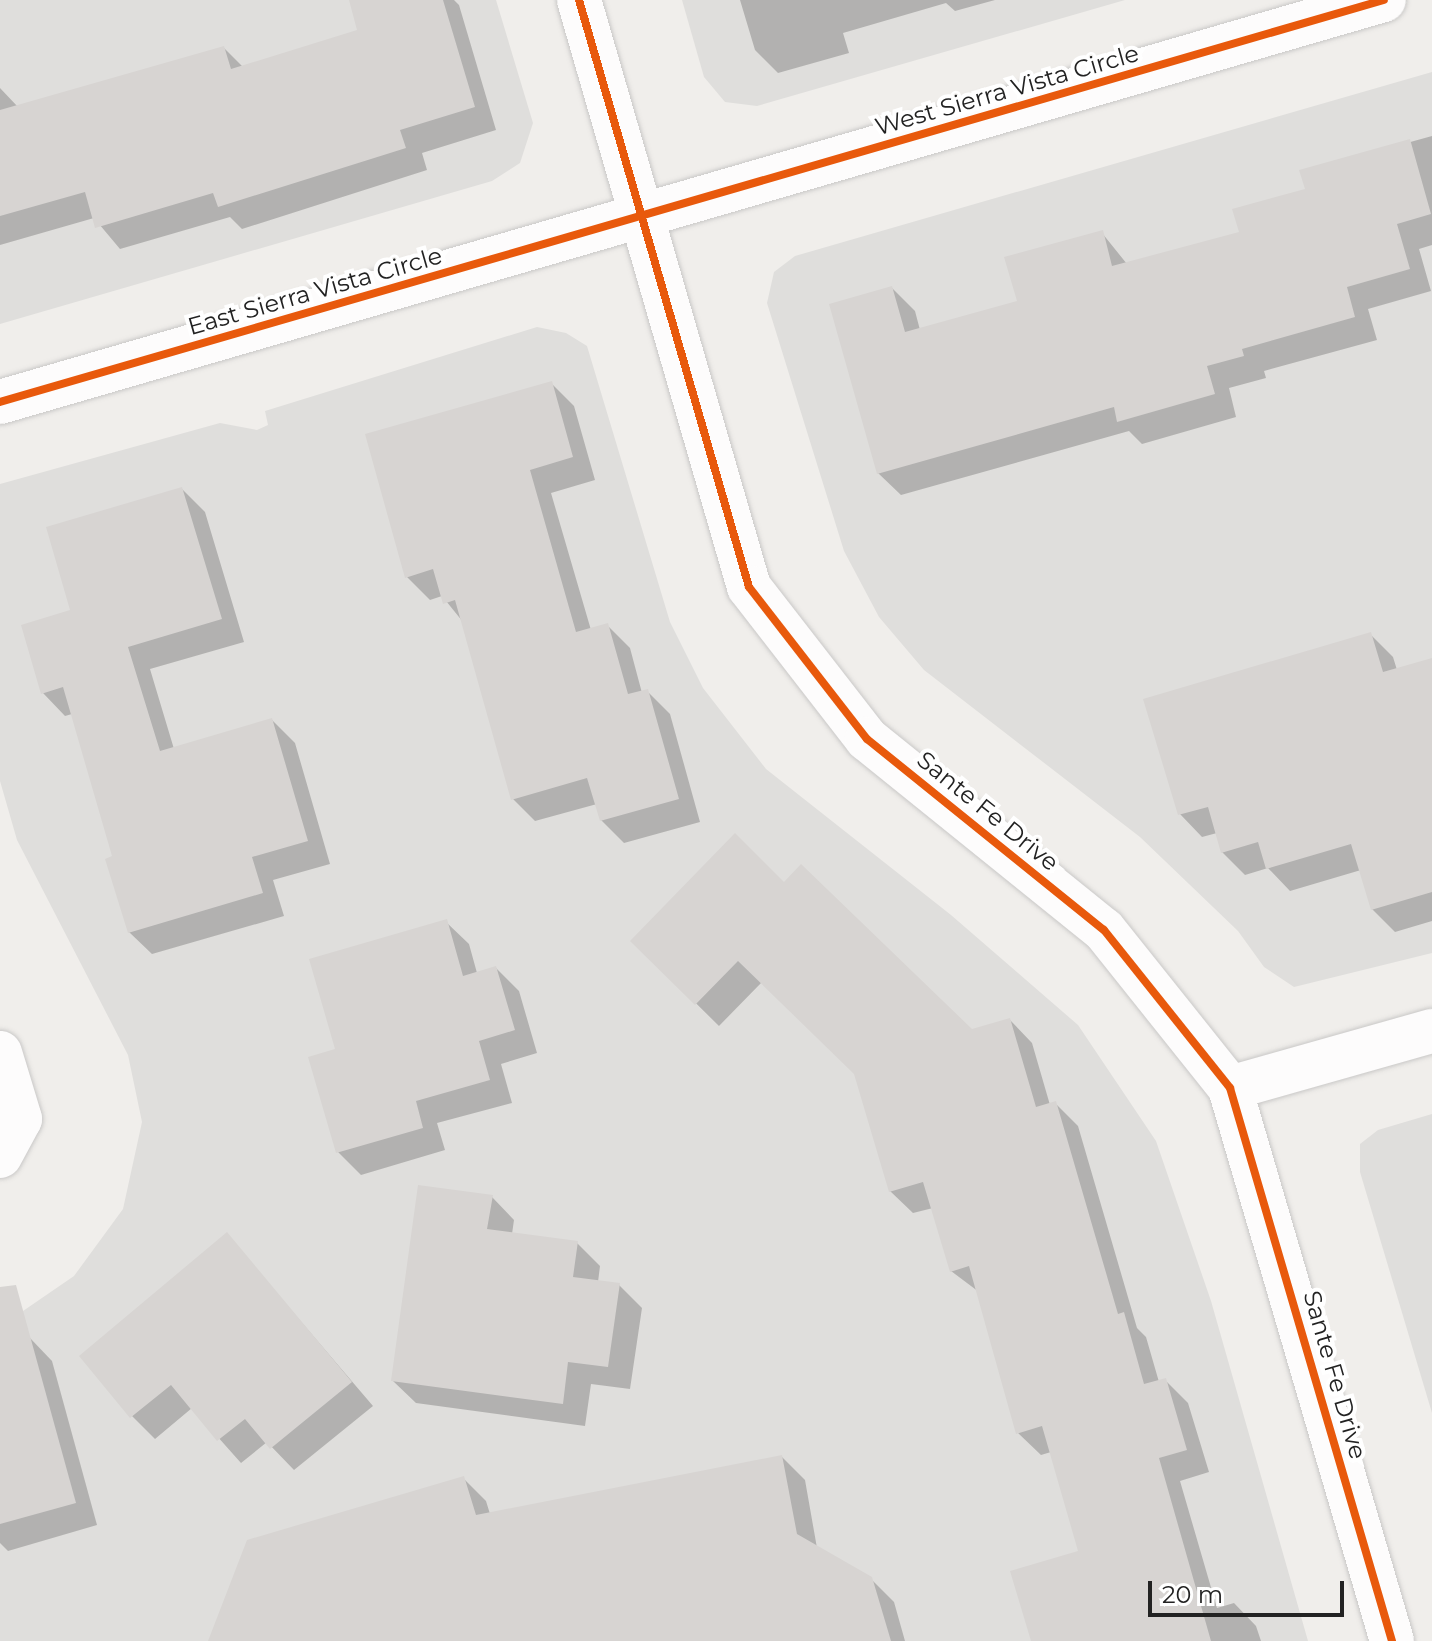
<!DOCTYPE html>
<html>
<head>
<meta charset="utf-8">
<style>
  body { margin:0 }
  #map { position:relative; width:1432px; height:1641px; overflow:hidden; background:#f0eeeb; font-family:Montserrat,sans-serif }
  div>[style] { position:absolute }
  [style*='--x'] { left:calc(var(--x)*1px); top:calc(var(--y)*1px); width:calc(var(--w)*1px); rotate:calc(var(--a)*1deg) }
  .residential>* { inset:0; background:#dfdedc }
  .shadow>* { inset:0; background:#0003 }
  .building>* { inset:0; background:#d7d4d2 }
  .roads { filter:drop-shadow(0 0 2px #c9c8c7) drop-shadow(0 0 2px #c9c8c7) }
  .street>* { height:44px; margin:-22px; padding:0 22px; transform-origin:22px; border-radius:22px; background:#fdfcfc }
  .cycleway>* { height:8px; margin:-4px; padding:0 4px; transform-origin:4px; border-radius:4px; background:#e8590c }
  span { translate:-50% -50%; white-space:nowrap; text-align:center; line-height:1.15; -webkit-text-stroke:8px #fff; paint-order:stroke }
  .street-label { font-size:24px; color:#222 }
  .scale { position:absolute; left:1148px; top:1581px; width:196px; height:36px; box-sizing:border-box; border:4px solid #222; border-top:0; padding-left:10px; font-size:24px; line-height:28px; white-space:nowrap; color:#222; -webkit-text-stroke:6px #fff; paint-order:stroke }
</style>
</head>
<body>
<div id="map">
  <div class="residential">
    <i style="clip-path:polygon(0 0,496px 0,533px 123px,520px 163px,492px 181px,0 324px)"></i>
    <i style="clip-path:polygon(682px 0,1125px 0,757px 106px,725px 102px,704px 77px)"></i>
    <i style="clip-path:polygon(1432px 72px,1432px 953px,1294px 987px,1264px 967px,1238px 931px,1140px 837px,924px 670px,879px 617px,844px 551px,767px 303px,774px 272px,795px 256px)"></i>
    <i style="clip-path:polygon(537px 327px,566px 333px,587px 346px,670px 622px,703px 688px,766px 769px,951px 915px,1078px 1025px,1156px 1141px,1211px 1301px,1308px 1641px,0 1641px,0 1315px,23px 1311px,74px 1276px,123px 1209px,142px 1122px,128px 1055px,17px 840px,0 781px,0 484px,220px 423px,257px 430px,268px 425px,265px 411px)"></i>
    <i style="clip-path:polygon(1432px 1114px,1432px 1413px,1360px 1172px,1360px 1144px,1378px 1130px)"></i>
  </div>
  <div class="shadow">
    <i style="clip-path:polygon(375px 0,454px 0,459px 5px,496px 130px,422px 153px,427px 170px,242px 229px,230px 217px,120px 249px,94px 218px,0 245px,0 88px,18px 107px,224px 48px,243px 67px,359px 32px)"></i>
    <i style="clip-path:polygon(740px 0,995px 0,955px 11px,946px 3px,843px 33px,849px 53px,778px 73px,755px 50px)"></i>
    <i style="clip-path:polygon(1432px 136px,1432px 245px,1419px 249px,1431px 291px,1368px 309px,1377px 340px,1264px 371px,1266px 378px,1229px 388px,1236px 417px,1142px 444px,1129px 431px,901px 495px,878px 473px,892px 288px,915px 311px,920px 330px,1019px 302px,1102px 233px,1127px 264px,1241px 233px,1307px 190px,1302px 172px)"></i>
    <i style="clip-path:polygon(551px 383px,574px 406px,595px 480px,551px 493px,591px 630px,607px 625px,630px 648px,642px 693px,647px 691px,670px 714px,700px 822px,624px 843px,601px 820px,597px 804px,535px 821px,512px 798px,463px 622px,442px 596px,430px 600px,407px 577px)"></i>
    <i style="clip-path:polygon(182px 489px,205px 512px,244px 642px,150px 669px,174px 749px,272px 720px,295px 743px,330px 864px,273px 880px,284px 916px,152px 954px,129px 932px,115px 858px,72px 714px,65px 716px,43px 693px,73px 611px)"></i>
    <i style="clip-path:polygon(1370px 634px,1393px 657px,1397px 670px,1432px 661px,1432px 921px,1395px 932px,1372px 909px,1361px 870px,1290px 891px,1268px 868px,1245px 875px,1222px 852px,1217px 833px,1202px 837px,1180px 814px)"></i>
    <i style="clip-path:polygon(784px 885px,971px 1031px,1010px 1020px,1032px 1043px,1050px 1105px,1055px 1103px,1078px 1126px,1137px 1328px,1146px 1337px,1159px 1382px,1165px 1380px,1188px 1403px,1209px 1472px,1180px 1481px,1217px 1608px,1234px 1603px,1256px 1626px,1261px 1641px,1033px 1641px,1080px 1553px,1051px 1452px,1041px 1455px,1018px 1433px,979px 1292px,951px 1271px,933px 1208px,913px 1213px,890px 1191px,856px 1074px,762px 982px,719px 1026px,633px 941px)"></i>
    <i style="clip-path:polygon(446px 922px,469px 944px,477px 973px,496px 968px,519px 991px,537px 1053px,501px 1064px,512px 1103px,437px 1123px,445px 1150px,361px 1175px,338px 1152px,338px 1050px)"></i>
    <i style="clip-path:polygon(492px 1197px,514px 1220px,512px 1234px,577px 1243px,600px 1266px,598px 1282px,619px 1285px,642px 1308px,630px 1389px,591px 1384px,585px 1426px,416px 1403px,393px 1381px)"></i>
    <i style="clip-path:polygon(227px 1235px,373px 1406px,294px 1470px,267px 1442px,241px 1463px,192px 1408px,155px 1439px,132px 1416px)"></i>
    <i style="clip-path:polygon(30px 1338px,52px 1361px,97px 1525px,8px 1551px,0 1543px,0 1345px)"></i>
    <i style="clip-path:polygon(782px 1457px,805px 1480px,817px 1548px,871px 1579px,894px 1602px,905px 1641px,210px 1641px,463px 1478px,486px 1501px,490px 1514px)"></i>
  </div>
  <div class="building">
    <i style="clip-path:polygon(349px 0,443px 0,475px 107px,400px 130px,406px 148px,218px 207px,213px 193px,95px 228px,85px 192px,0 216px,0 110px,224px 46px,231px 69px,357px 30px)"></i>
    <i style="clip-path:polygon(1410px 139px,1431px 214px,1397px 224px,1410px 269px,1347px 287px,1355px 317px,1242px 349px,1244px 356px,1207px 366px,1215px 394px,1117px 422px,1114px 407px,877px 474px,829px 304px,892px 286px,905px 332px,1017px 301px,1004px 257px,1103px 230px,1112px 266px,1239px 232px,1232px 209px,1305px 189px,1299px 170px)"></i>
    <i style="clip-path:polygon(552px 381px,573px 457px,530px 470px,576px 632px,608px 623px,628px 694px,648px 689px,679px 799px,600px 821px,587px 778px,511px 800px,455px 600px,443px 604px,433px 569px,405px 578px,365px 434px)"></i>
    <i style="clip-path:polygon(182px 487px,222px 619px,128px 647px,160px 751px,272px 718px,308px 841px,252px 857px,263px 893px,128px 933px,105px 859px,112px 856px,63px 687px,41px 694px,21px 625px,70px 610px,46px 527px)"></i>
    <i style="clip-path:polygon(1371px 632px,1383px 672px,1432px 658px,1432px 892px,1371px 910px,1351px 844px,1266px 869px,1258px 842px,1221px 853px,1208px 807px,1178px 815px,1143px 699px)"></i>
    <i style="clip-path:polygon(735px 833px,784px 882px,801px 864px,972px 1029px,1010px 1018px,1036px 1107px,1056px 1101px,1118px 1314px,1124px 1312px,1144px 1384px,1166px 1378px,1187px 1450px,1159px 1458px,1211px 1641px,1031px 1641px,1010px 1571px,1078px 1551px,1042px 1426px,1016px 1434px,969px 1266px,950px 1272px,923px 1182px,889px 1192px,854px 1074px,738px 961px,695px 1005px,630px 941px)"></i>
    <i style="clip-path:polygon(447px 919px,463px 976px,496px 966px,515px 1030px,479px 1041px,490px 1080px,416px 1101px,423px 1128px,336px 1153px,308px 1057px,335px 1049px,309px 959px)"></i>
    <i style="clip-path:polygon(418px 1185px,493px 1195px,487px 1229px,578px 1241px,573px 1277px,620px 1283px,608px 1367px,568px 1362px,563px 1404px,391px 1381px)"></i>
    <i style="clip-path:polygon(227px 1232px,352px 1382px,270px 1449px,245px 1419px,217px 1441px,171px 1385px,130px 1418px,79px 1356px)"></i>
    <i style="clip-path:polygon(16px 1285px,76px 1503px,0 1524px,0 1287px)"></i>
    <i style="clip-path:polygon(782px 1455px,797px 1534px,872px 1577px,891px 1641px,208px 1641px,247px 1540px,464px 1476px,476px 1515px)"></i>
  </div>
  <div class="roads">
    <div class="street">
      <i style="--x:579;--y:0;--w:611;--a:73.85"></i>
      <i style="--x:749;--y:587;--w:192;--a:52.2"></i>
      <i style="--x:867;--y:739;--w:304;--a:38.9"></i>
      <i style="--x:1104;--y:930;--w:202;--a:51.4"></i>
      <i style="--x:1230;--y:1088;--w:576;--a:73.67"></i>
      <i style="--x:0;--y:402;--w:1441;--a:-16.2"></i>
      <i style="--x:0;--y:1053;--w:69;--a:73.1"></i>
      <i style="--x:20;--y:1119;--w:42;--a:118.4"></i>
      <i style="--x:1230;--y:1088;--w:210;--a:-15.8"></i>
    </div>
  </div>
  <div class="cycleway">
    <i style="--x:579;--y:0;--w:611;--a:73.85"></i>
    <i style="--x:749;--y:587;--w:192;--a:52.2"></i>
    <i style="--x:867;--y:739;--w:304;--a:38.9"></i>
    <i style="--x:1104;--y:930;--w:202;--a:51.4"></i>
    <i style="--x:1230;--y:1088;--w:576;--a:73.67"></i>
    <i style="--x:0;--y:402;--w:1441;--a:-16.2"></i>
  </div>
  <div class="street-label">
    <span style="left:1007px;top:90px;rotate:-16deg">West Sierra Vista Circle</span>
    <span style="left:315px;top:291px;rotate:-16deg">East Sierra Vista Circle</span>
    <span style="left:988px;top:811px;rotate:39deg">Sante Fe Drive</span>
    <span style="left:1335px;top:1375px;rotate:74deg">Sante Fe Drive</span>
  </div>
  <div class="scale">20 m</div>
</div>
</body>
</html>
